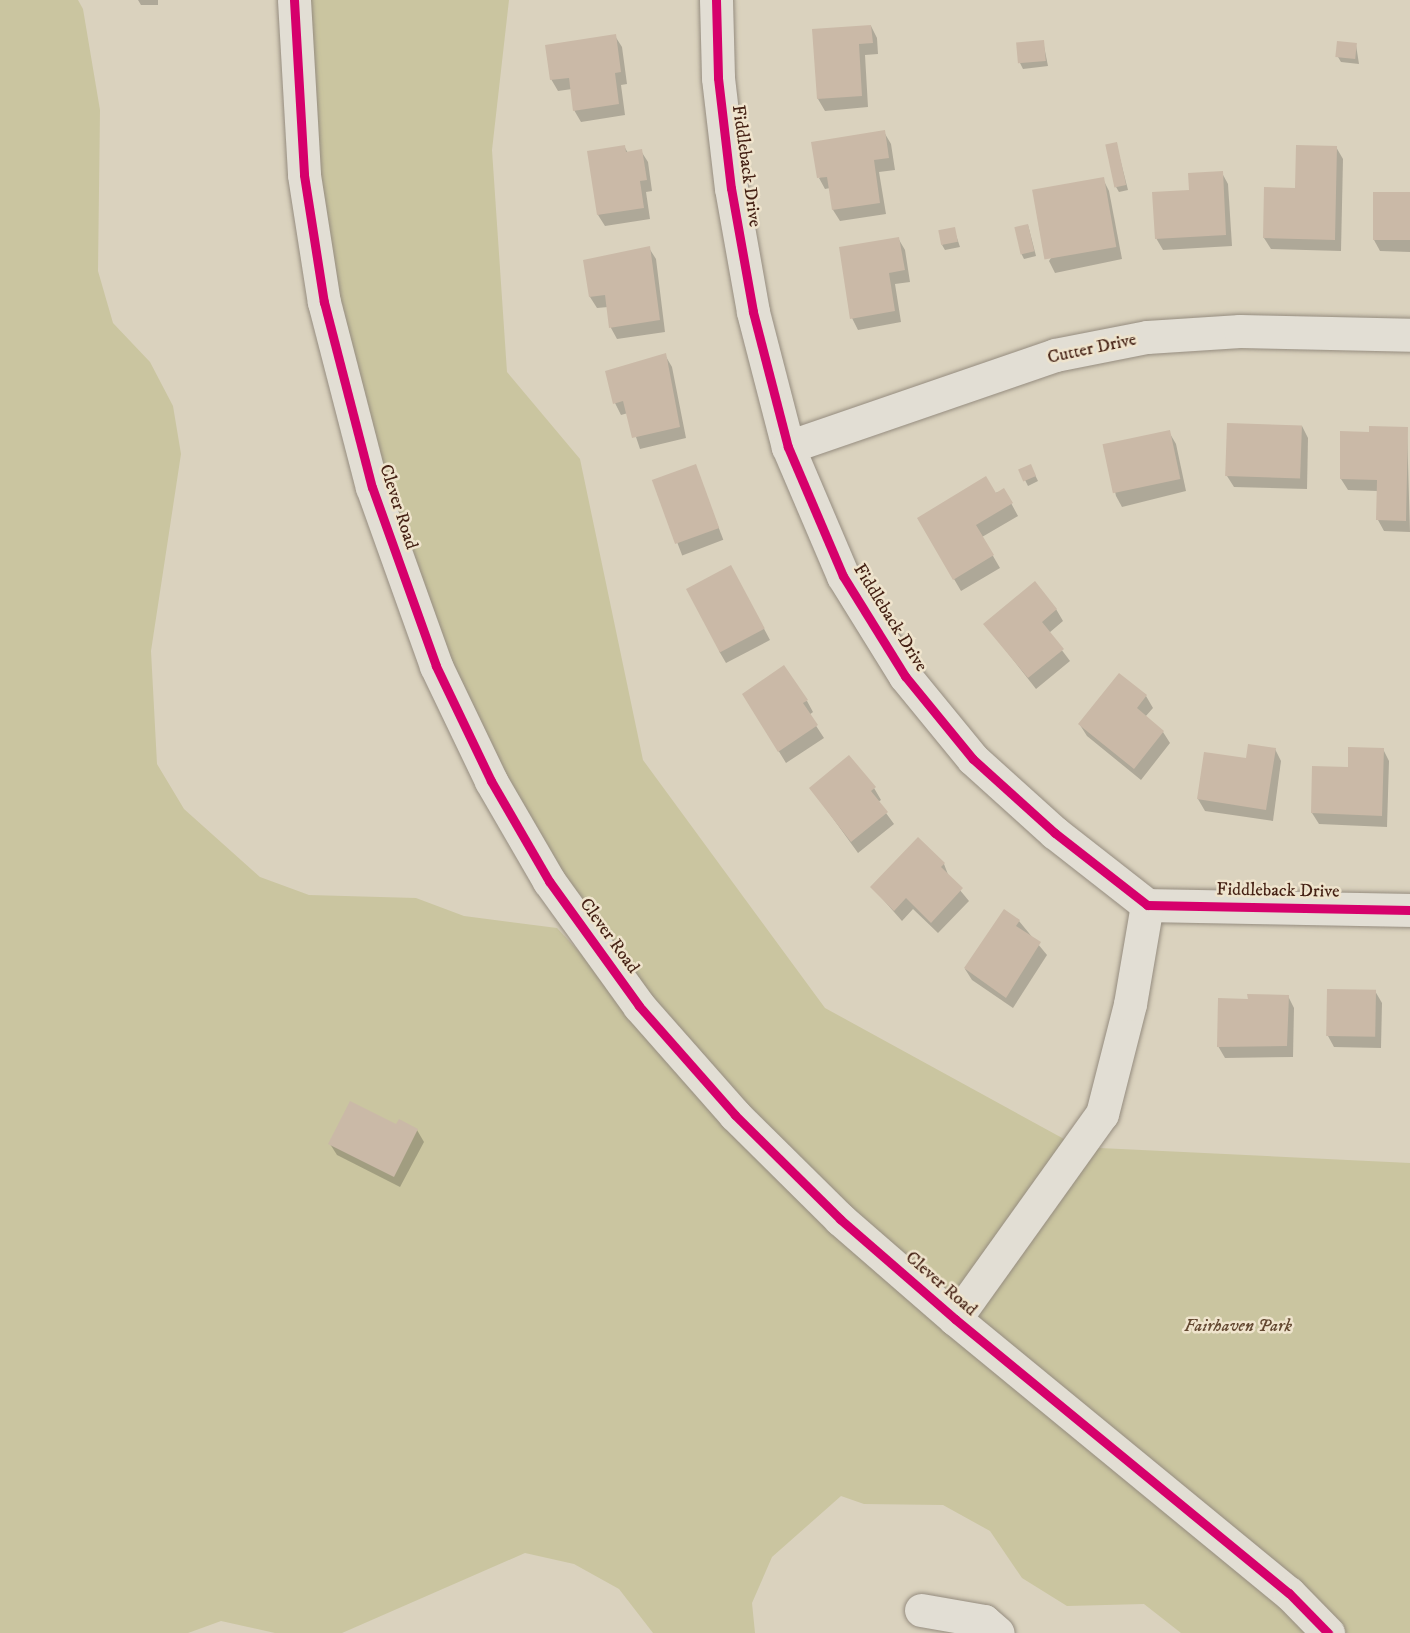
<!DOCTYPE html>
<html>
<head>
<meta charset="utf-8">
<style>
  body { margin:0 }
  #map { position:relative; width:1410px; height:1633px; overflow:hidden; background:#dad2be; font-family:"IM FELL DW Pica",serif }
  div>[style] { position:absolute }
  [style*='--x'] { left:calc(var(--x)*1px); top:calc(var(--y)*1px); width:calc(var(--w)*1px); rotate:calc(var(--a)*1deg) }
  .green>* { inset:0; background:#cac5a0 }
  .shadow>* { inset:0; background:#0003; transform-origin:0 0 }
  .building>* { inset:0; background:#cab9a7; transform-origin:0 0 }
  .roads { filter:drop-shadow(0 0 2px #958c7f) drop-shadow(0 0 2px #958c7f) }
  .street>* { height:33px; margin:-16.5px; padding:0 16.5px; transform-origin:16.5px; border-radius:16.5px; background:#e2ded4 }
  .secondary>* { height:33px; margin:-16.5px; padding:0 16.5px; transform-origin:16.5px; border-radius:16.5px; background:#e2ded4 }
  .cycleway>* { height:9px; margin:-4.5px; padding:0 4.5px; transform-origin:4.5px; border-radius:4.5px; background:#d6006c }
  span { translate:-50% -50%; white-space:nowrap; text-align:center; line-height:1.15; -webkit-text-stroke:5px #efe4cd; paint-order:stroke }
  .street-label { font-size:18px; color:#452114 }
  .park-label { font-size:18px; color:#634831; font-style:italic }
</style>
</head>
<body>
<div id="map">
  <div class="green">
    <i style="clip-path:polygon(0 0,78px 0,83px 9px,100px 110px,98px 271px,113px 323px,150px 362px,173px 406px,181px 454px,151px 651px,157px 764px,184px 809px,260px 877px,309px 895px,416px 898px,464px 916px,557px 928px,733px 1117px,1313px 1633px,1181px 1633px,1144px 1604px,1067px 1606px,1022px 1578px,990px 1531px,943px 1505px,864px 1504px,841px 1496px,772px 1557px,752px 1603px,755px 1633px,653px 1633px,619px 1589px,574px 1564px,525px 1553px,342px 1633px,275px 1633px,221px 1621px,188px 1633px,0 1633px)"></i>
    <i style="clip-path:polygon(302px 0,509px 0,492px 150px,507px 372px,580px 459px,643px 760px,825px 1008px,1075px 1145px,955px 1315px,738px 1111px,551px 879px,439px 664px,327px 302px)"></i>
    <i style="clip-path:polygon(1079px 1147px,1410px 1163px,1410px 1633px,1328px 1633px,955px 1319px)"></i>
  </div>
  <div class="shadow">
    <i style="clip-path:polygon(138px 0,158px 0,158px 5px,141px 5px)"></i>
    <i style="clip-path:polygon(871px 26px,877px 38px,878px 54px,865px 55px,868px 107px,825px 111px,818px 99px,813px 31px)"></i>
    <i style="clip-path:polygon(615px 36px,622px 47px,627px 84px,621px 85px,625px 115px,581px 122px,574px 110px,572px 89px,558px 91px,551px 79px)"></i>
    <i style="clip-path:polygon(1043px 41px,1048px 66px,1023px 69px,1020px 63px)"></i>
    <i style="clip-path:polygon(1356px 45px,1359px 64px,1341px 62px,1338px 57px)"></i>
    <i style="clip-path:polygon(884px 132px,891px 144px,895px 170px,879px 172px,886px 214px,840px 221px,833px 210px,830px 188px,825px 189px,819px 178px)"></i>
    <i style="clip-path:polygon(1116px 143px,1128px 190px,1119px 192px,1116px 187px)"></i>
    <i style="clip-path:polygon(624px 146px,628px 153px,641px 151px,648px 162px,652px 191px,646px 192px,650px 219px,605px 226px,598px 215px)"></i>
    <i style="clip-path:polygon(1336px 147px,1343px 159px,1341px 251px,1271px 249px,1264px 238px,1297px 190px)"></i>
    <i style="clip-path:polygon(1222px 173px,1228px 184px,1232px 246px,1163px 250px,1156px 238px)"></i>
    <i style="clip-path:polygon(1103px 179px,1109px 191px,1122px 259px,1055px 273px,1049px 261px)"></i>
    <i style="clip-path:polygon(1410px 194px,1410px 252px,1380px 251px,1374px 240px)"></i>
    <i style="clip-path:polygon(1028px 225px,1036px 256px,1024px 259px,1021px 253px)"></i>
    <i style="clip-path:polygon(954px 229px,960px 247px,945px 250px,942px 245px)"></i>
    <i style="clip-path:polygon(898px 238px,905px 250px,910px 282px,895px 284px,901px 322px,858px 330px,852px 318px)"></i>
    <i style="clip-path:polygon(649px 248px,656px 259px,665px 332px,617px 339px,611px 328px,608px 307px,597px 308px,590px 297px,585px 261px)"></i>
    <i style="clip-path:polygon(665px 355px,672px 367px,686px 438px,640px 449px,628px 413px,621px 415px,615px 403px)"></i>
    <i style="clip-path:polygon(1302px 426px,1308px 438px,1307px 489px,1234px 487px,1227px 476px)"></i>
    <i style="clip-path:polygon(1407px 428px,1410px 532px,1384px 531px,1378px 520px,1378px 491px,1348px 490px,1341px 479px,1371px 434px)"></i>
    <i style="clip-path:polygon(1169px 432px,1176px 444px,1186px 491px,1122px 507px,1116px 496px,1106px 451px)"></i>
    <i style="left:695px;top:466px;width:79px;height:44px;rotate:69deg"></i>
    <i style="clip-path:polygon(1033px 471px,1038px 481px,1028px 486px,1025px 480px)"></i>
    <i style="clip-path:polygon(1004px 490px,1018px 516px,982px 537px,1000px 568px,961px 591px,919px 519px)"></i>
    <i style="clip-path:polygon(737px 578px,770px 640px,726px 663px,719px 651px)"></i>
    <i style="clip-path:polygon(1056px 609px,1063px 621px,1049px 633px,1070px 661px,1036px 689px,985px 624px)"></i>
    <i style="clip-path:polygon(1119px 675px,1146px 696px,1153px 708px,1145px 717px,1163px 732px,1170px 743px,1141px 780px,1087px 736px,1080px 725px)"></i>
    <i style="clip-path:polygon(807px 701px,813px 712px,809px 715px,824px 738px,786px 763px,751px 706px)"></i>
    <i style="clip-path:polygon(1275px 749px,1281px 761px,1273px 821px,1205px 811px,1198px 799px,1248px 760px)"></i>
    <i style="clip-path:polygon(1383px 749px,1389px 761px,1387px 827px,1319px 824px,1312px 813px)"></i>
    <i style="clip-path:polygon(849px 757px,874px 788px,881px 800px,878px 802px,894px 824px,858px 853px,811px 788px)"></i>
    <i style="clip-path:polygon(918px 839px,944px 864px,949px 877px,969px 901px,938px 933px,913px 909px,902px 921px,872px 887px)"></i>
    <i style="clip-path:polygon(1019px 921px,1047px 955px,1013px 1008px,972px 980px,965px 969px)"></i>
    <i style="clip-path:polygon(1375px 991px,1382px 1003px,1381px 1048px,1334px 1047px,1328px 1036px)"></i>
    <i style="clip-path:polygon(1288px 996px,1294px 1008px,1293px 1057px,1225px 1058px,1218px 1046px,1249px 1000px)"></i>
    <i style="clip-path:polygon(397px 1126px,417px 1130px,424px 1142px,400px 1187px,337px 1155px,330px 1144px)"></i>
  </div>
  <div class="building">
    <i style="clip-path:polygon(871px 25px,873px 43px,859px 44px,862px 96px,817px 99px,812px 29px)"></i>
    <i style="clip-path:polygon(616px 34px,621px 72px,615px 73px,619px 104px,573px 111px,569px 78px,550px 80px,545px 45px)"></i>
    <i style="left:1044px;top:40px;width:21px;height:28px;rotate:85deg"></i>
    <i style="left:1337px;top:41px;width:20px;height:16px;rotate:6deg"></i>
    <i style="clip-path:polygon(885px 130px,889px 158px,874px 160px,880px 203px,832px 210px,827px 177px,817px 178px,811px 142px)"></i>
    <i style="left:1117px;top:142px;width:44px;height:12px;rotate:78deg"></i>
    <i style="clip-path:polygon(625px 145px,626px 152px,642px 149px,647px 180px,640px 181px,644px 208px,597px 215px,587px 151px)"></i>
    <i style="clip-path:polygon(1296px 145px,1337px 146px,1335px 240px,1263px 238px,1264px 187px,1295px 188px)"></i>
    <i style="clip-path:polygon(1223px 171px,1226px 235px,1155px 239px,1152px 192px,1189px 190px,1188px 173px)"></i>
    <i style="left:1104px;top:177px;width:71px;height:73px;rotate:80deg"></i>
    <i style="left:1373px;top:192px;width:37px;height:48px"></i>
    <i style="left:1028px;top:224px;width:28px;height:14px;rotate:77deg"></i>
    <i style="left:955px;top:227px;width:15px;height:17px;rotate:79deg"></i>
    <i style="clip-path:polygon(899px 237px,905px 270px,889px 273px,895px 311px,850px 319px,839px 247px)"></i>
    <i style="clip-path:polygon(650px 246px,660px 320px,609px 328px,605px 295px,589px 297px,583px 260px)"></i>
    <i style="clip-path:polygon(666px 353px,680px 427px,632px 438px,623px 401px,613px 404px,605px 371px)"></i>
    <i style="left:1227px;top:423px;width:75px;height:53px;rotate:2deg"></i>
    <i style="clip-path:polygon(1369px 426px,1408px 427px,1406px 521px,1376px 520px,1377px 480px,1340px 479px,1340px 431px,1369px 432px)"></i>
    <i style="left:1170px;top:430px;width:50px;height:69px;rotate:78deg"></i>
    <i style="left:696px;top:464px;width:68px;height:47px;rotate:70deg"></i>
    <i style="left:1031px;top:464px;width:13px;height:14px;rotate:67deg"></i>
    <i style="clip-path:polygon(986px 476px,996px 493px,1004px 488px,1013px 503px,976px 525px,994px 555px,953px 580px,917px 518px)"></i>
    <i style="left:731px;top:565px;width:72px;height:51px;rotate:62deg"></i>
    <i style="clip-path:polygon(1035px 581px,1057px 609px,1042px 622px,1064px 649px,1028px 678px,983px 624px)"></i>
    <i style="clip-path:polygon(784px 665px,808px 700px,803px 703px,818px 725px,778px 752px,742px 694px)"></i>
    <i style="clip-path:polygon(1119px 673px,1147px 695px,1137px 708px,1164px 731px,1134px 769px,1078px 724px)"></i>
    <i style="clip-path:polygon(1248px 744px,1276px 748px,1266px 810px,1197px 799px,1204px 752px,1246px 758px)"></i>
    <i style="clip-path:polygon(1348px 747px,1384px 748px,1382px 816px,1311px 813px,1312px 766px,1348px 767px)"></i>
    <i style="clip-path:polygon(849px 755px,876px 787px,871px 791px,888px 812px,851px 842px,809px 788px)"></i>
    <i style="clip-path:polygon(918px 837px,945px 863px,941px 867px,963px 888px,931px 923px,906px 898px,894px 911px,870px 887px)"></i>
    <i style="clip-path:polygon(1004px 909px,1020px 920px,1016px 926px,1041px 942px,1006px 998px,964px 968px)"></i>
    <i style="left:1327px;top:989px;width:49px;height:47px;rotate:1deg"></i>
    <i style="clip-path:polygon(1247px 994px,1289px 995px,1287px 1046px,1217px 1047px,1218px 998px,1248px 999px)"></i>
    <i style="clip-path:polygon(350px 1101px,396px 1124px,399px 1119px,418px 1129px,394px 1177px,328px 1144px)"></i>
  </div>
  <div class="roads">
    <div class="street">
      <i style="--x:716;--y:0;--w:78;--a:88.5"></i>
      <i style="--x:718;--y:78;--w:111;--a:83.3"></i>
      <i style="--x:731;--y:188;--w:126;--a:79.9"></i>
      <i style="--x:753;--y:312;--w:139;--a:75.5"></i>
      <i style="--x:788;--y:447;--w:140;--a:66.9"></i>
      <i style="--x:843;--y:576;--w:118;--a:58.2"></i>
      <i style="--x:905;--y:676;--w:107;--a:50.7"></i>
      <i style="--x:973;--y:759;--w:110;--a:42.1"></i>
      <i style="--x:1055;--y:833;--w:117;--a:38"></i>
      <i style="--x:1147;--y:905;--w:263;--a:1.1"></i>
      <i style="--x:788;--y:447;--w:282;--a:-19"></i>
      <i style="--x:1055;--y:355;--w:94;--a:-11.1"></i>
      <i style="--x:1147;--y:337;--w:93;--a:-3.7"></i>
      <i style="--x:1240;--y:331;--w:170;--a:1.3"></i>
      <i style="--x:955;--y:1319;--w:252;--a:-54.4"></i>
      <i style="--x:1102;--y:1114;--w:114;--a:-75.7"></i>
      <i style="--x:1130;--y:1004;--w:100;--a:-80.3"></i>
      <i style="--x:921;--y:1610;--w:64;--a:9.9"></i>
      <i style="--x:984;--y:1621;--w:18;--a:41"></i>
    </div>
    <div class="secondary">
      <i style="--x:294;--y:0;--w:175;--a:86.7"></i>
      <i style="--x:304;--y:175;--w:129;--a:81.1"></i>
      <i style="--x:324;--y:302;--w:191;--a:75.5"></i>
      <i style="--x:372;--y:487;--w:190;--a:70.3"></i>
      <i style="--x:436;--y:666;--w:127;--a:64.4"></i>
      <i style="--x:491;--y:781;--w:116;--a:59.9"></i>
      <i style="--x:549;--y:881;--w:154;--a:54.2"></i>
      <i style="--x:639;--y:1006;--w:145;--a:48.6"></i>
      <i style="--x:735;--y:1115;--w:148;--a:44.7"></i>
      <i style="--x:840;--y:1219;--w:152;--a:41"></i>
      <i style="--x:955;--y:1319;--w:432;--a:39.4"></i>
      <i style="--x:1289;--y:1593;--w:56;--a:45.7"></i>
    </div>
  </div>
  <div class="cycleway">
    <i style="--x:294;--y:0;--w:175;--a:86.7"></i>
    <i style="--x:304;--y:175;--w:129;--a:81.1"></i>
    <i style="--x:324;--y:302;--w:191;--a:75.5"></i>
    <i style="--x:372;--y:487;--w:190;--a:70.3"></i>
    <i style="--x:436;--y:666;--w:127;--a:64.4"></i>
    <i style="--x:491;--y:781;--w:116;--a:59.9"></i>
    <i style="--x:549;--y:881;--w:154;--a:54.2"></i>
    <i style="--x:639;--y:1006;--w:145;--a:48.6"></i>
    <i style="--x:735;--y:1115;--w:148;--a:44.7"></i>
    <i style="--x:840;--y:1219;--w:152;--a:41"></i>
    <i style="--x:955;--y:1319;--w:432;--a:39.4"></i>
    <i style="--x:1289;--y:1593;--w:56;--a:45.7"></i>
    <i style="--x:716;--y:0;--w:78;--a:88.5"></i>
    <i style="--x:718;--y:78;--w:111;--a:83.3"></i>
    <i style="--x:731;--y:188;--w:126;--a:79.9"></i>
    <i style="--x:753;--y:312;--w:139;--a:75.5"></i>
    <i style="--x:788;--y:447;--w:140;--a:66.9"></i>
    <i style="--x:843;--y:576;--w:118;--a:58.2"></i>
    <i style="--x:905;--y:676;--w:107;--a:50.7"></i>
    <i style="--x:973;--y:759;--w:110;--a:42.1"></i>
    <i style="--x:1055;--y:833;--w:117;--a:38"></i>
    <i style="--x:1147;--y:905;--w:263;--a:1.1"></i>
  </div>
  <div class="street-label">
    <span style="left:746px;top:166px;rotate:82deg">Fiddleback Drive</span>
    <span style="left:1092px;top:349px;rotate:-12deg">Cutter Drive</span>
    <span style="left:398px;top:507px;rotate:72deg">Clever Road</span>
    <span style="left:890px;top:618px;rotate:58deg">Fiddleback Drive</span>
    <span style="left:1278px;top:891px;rotate:1deg">Fiddleback Drive</span>
    <span style="left:609px;top:936px;rotate:54deg">Clever Road</span>
    <span style="left:941px;top:1284px;rotate:41deg">Clever Road</span>
  </div>
  <div class="park-label">
    <span style="left:1238px;top:1326px">Fairhaven Park</span>
  </div>
</div>
</body>
</html>
